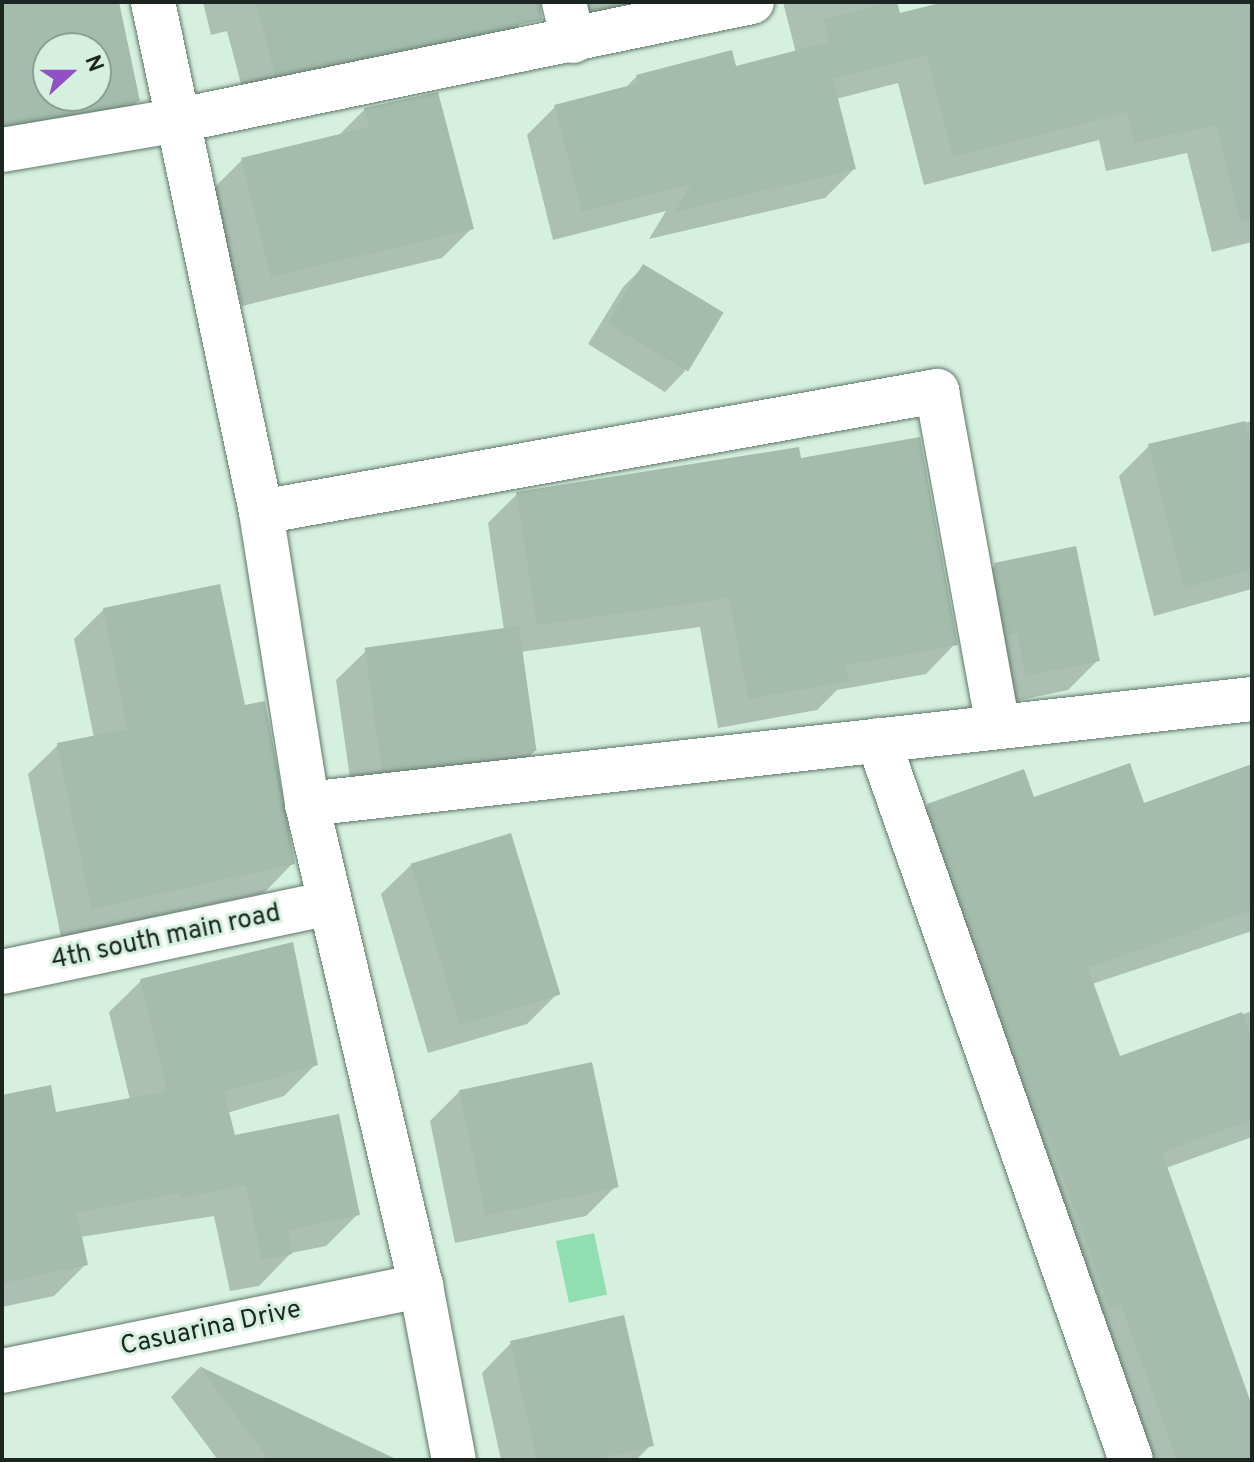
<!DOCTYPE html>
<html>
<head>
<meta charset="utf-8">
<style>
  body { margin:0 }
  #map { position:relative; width:1254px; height:1462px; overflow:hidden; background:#d6f0df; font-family:Overpass,sans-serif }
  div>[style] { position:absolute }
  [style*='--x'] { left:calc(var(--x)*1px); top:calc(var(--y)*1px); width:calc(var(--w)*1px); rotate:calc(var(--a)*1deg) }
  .water>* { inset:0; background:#91deb0; transform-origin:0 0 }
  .shadow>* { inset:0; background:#0003 }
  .building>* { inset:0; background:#a3bcac; transform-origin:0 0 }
  .roads { filter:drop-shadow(0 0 2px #5f7768) drop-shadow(0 0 2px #5f7768) }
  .street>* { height:44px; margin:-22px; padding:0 22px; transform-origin:22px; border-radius:22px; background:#fff }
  span { translate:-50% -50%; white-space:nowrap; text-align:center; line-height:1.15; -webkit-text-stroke:6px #d6f0df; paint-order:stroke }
  .street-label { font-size:26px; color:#1c2620 }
  .frame { position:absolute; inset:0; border:4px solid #1c2620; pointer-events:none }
  .north { position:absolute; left:32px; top:32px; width:80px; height:80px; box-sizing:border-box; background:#d6f0df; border:2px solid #8c9f93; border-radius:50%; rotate:69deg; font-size:22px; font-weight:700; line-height:32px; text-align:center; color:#1c2620 }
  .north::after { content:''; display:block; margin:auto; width:28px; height:36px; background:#9250c5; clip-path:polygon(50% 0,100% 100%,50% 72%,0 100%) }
</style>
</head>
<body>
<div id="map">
  <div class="water">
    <i style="left:594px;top:1233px;width:63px;height:39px;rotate:78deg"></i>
  </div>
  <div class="shadow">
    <i style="clip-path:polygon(evenodd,2px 2px,115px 2px,138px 101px,109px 129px,2px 147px,2px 2px,48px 48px,96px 48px,96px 96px,48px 96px,48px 48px)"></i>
    <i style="clip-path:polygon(203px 2px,515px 2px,521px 23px,491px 53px,246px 103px,227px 31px,211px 35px)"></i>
    <i style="clip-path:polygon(576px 2px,717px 2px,584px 33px)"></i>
    <i style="clip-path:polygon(783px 2px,895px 2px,898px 16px,953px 2px,1252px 2px,1252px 242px,1212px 252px,1187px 153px,1106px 171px,1099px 140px,924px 185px,898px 83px,836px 99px,854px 169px,825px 198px,649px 239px,666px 211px,553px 240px,527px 135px,556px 106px,625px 88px,637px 76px,735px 68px,796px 53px)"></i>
    <i style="clip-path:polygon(365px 109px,471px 229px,442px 258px,242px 306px,212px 190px,242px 160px,338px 136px)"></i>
    <i style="clip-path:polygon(643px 267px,685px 371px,665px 392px,588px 344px,623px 287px)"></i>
    <i style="clip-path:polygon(1252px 421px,1252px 589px,1154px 616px,1119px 476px,1149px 446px)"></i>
    <i style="clip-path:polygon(800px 461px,955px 644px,926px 674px,837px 690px,817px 710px,718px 728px,700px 627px,520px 652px,535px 751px,505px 780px,353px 799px,336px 680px,366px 651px,504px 630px,488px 523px,517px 494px)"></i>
    <i style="clip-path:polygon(995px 565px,1098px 660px,1068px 690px,997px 705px,965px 595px)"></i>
    <i style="clip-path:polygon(104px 609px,243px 708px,293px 863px,264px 893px,61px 937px,28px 774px,58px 745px,94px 738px,74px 639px)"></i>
    <i style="clip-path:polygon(1252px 766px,1252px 931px,1092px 984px,1119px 1058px,1252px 1011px,1252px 1137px,1166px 1168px,1252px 1412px,1252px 1460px,1138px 1460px,899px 834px,928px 805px,1033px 800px,1143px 805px)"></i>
    <i style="clip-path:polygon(411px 865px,557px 994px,527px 1024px,428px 1053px,381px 894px)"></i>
    <i style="clip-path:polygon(141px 981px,316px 1064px,284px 1096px,227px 1113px,233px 1138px,358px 1214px,326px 1246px,291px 1253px,259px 1286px,230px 1291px,214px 1216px,80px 1237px,86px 1264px,54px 1296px,2px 1307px,2px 1097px,55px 1114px,130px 1100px,109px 1012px)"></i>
    <i style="clip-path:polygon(460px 1091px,615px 1187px,586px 1216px,455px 1243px,430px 1121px)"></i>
    <i style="clip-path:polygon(511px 1343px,651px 1445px,636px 1460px,501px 1460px,482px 1373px)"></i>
    <i style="clip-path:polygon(199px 1368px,346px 1437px,350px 1460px,218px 1460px,171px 1397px)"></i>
  </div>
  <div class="building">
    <i style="clip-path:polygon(evenodd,2px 2px,119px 2px,140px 101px,2px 125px,2px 2px,48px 48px,96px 48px,96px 96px,48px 96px,48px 48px)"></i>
    <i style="clip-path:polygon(256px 2px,540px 2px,542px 20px,275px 75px)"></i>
    <i style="clip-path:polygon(891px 2px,897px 2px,900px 13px,944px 2px,1252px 2px,1252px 219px,1240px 221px,1216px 125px,1134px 143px,1127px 112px,953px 157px,927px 55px,833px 79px,856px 169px,675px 212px,691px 184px,582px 212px,554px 105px,639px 83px,636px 75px,732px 50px,736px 66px,829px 42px,823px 19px)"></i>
    <i style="clip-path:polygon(438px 92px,474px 229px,271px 277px,241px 158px,369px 127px,364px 108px)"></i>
    <i style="left:643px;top:264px;width:94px;height:69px;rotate:31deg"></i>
    <i style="clip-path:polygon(1245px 421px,1252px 450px,1252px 570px,1184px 588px,1148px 444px)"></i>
    <i style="clip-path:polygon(920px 437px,958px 645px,846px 665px,849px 681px,748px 699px,729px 598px,537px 625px,516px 492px,799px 447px,801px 458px)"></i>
    <i style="clip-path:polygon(1076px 546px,1100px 661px,1026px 676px,1017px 634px,1007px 636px,994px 563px)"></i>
    <i style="clip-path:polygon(220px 584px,245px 705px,265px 701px,295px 864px,91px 909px,57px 743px,127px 729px,103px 608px)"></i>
    <i style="left:519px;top:626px;width:126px;height:156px;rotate:82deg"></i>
    <i style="clip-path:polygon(1130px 763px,1144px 803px,1252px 764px,1252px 910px,1088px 968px,1120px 1056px,1242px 1012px,1252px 1040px,1252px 1120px,1162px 1152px,1252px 1406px,1252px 1460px,1177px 1460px,1121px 1305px,1110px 1309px,1046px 1128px,1041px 1129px,927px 804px,1024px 769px,1034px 797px)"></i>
    <i style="left:511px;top:833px;width:169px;height:105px;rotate:73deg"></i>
    <i style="clip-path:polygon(293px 942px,318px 1065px,224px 1092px,235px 1135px,339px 1114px,360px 1215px,288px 1230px,292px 1254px,262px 1260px,246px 1185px,181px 1198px,179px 1193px,77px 1213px,88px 1265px,2px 1283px,2px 1095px,51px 1085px,56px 1112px,167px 1091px,140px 979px)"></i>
    <i style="left:592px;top:1062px;width:128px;height:136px;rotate:78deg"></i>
    <i style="clip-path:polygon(624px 1315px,654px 1446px,589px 1460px,537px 1460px,510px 1341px)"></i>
    <i style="clip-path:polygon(199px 1366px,398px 1460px,269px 1460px)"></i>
  </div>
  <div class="roads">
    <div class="street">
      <i style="--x:153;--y:2;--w:521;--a:78.04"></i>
      <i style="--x:261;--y:512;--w:296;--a:81"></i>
      <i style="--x:307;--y:804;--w:495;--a:76.7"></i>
      <i style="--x:421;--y:1286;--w:177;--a:79.3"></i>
      <i style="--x:564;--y:2;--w:40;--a:77"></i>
      <i style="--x:2;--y:150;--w:181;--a:-9.6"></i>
      <i style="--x:180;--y:120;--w:584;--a:-11.66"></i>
      <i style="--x:261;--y:512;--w:687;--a:-10.15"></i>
      <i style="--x:937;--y:391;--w:341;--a:79.7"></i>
      <i style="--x:878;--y:740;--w:763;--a:70.64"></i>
      <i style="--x:307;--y:804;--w:951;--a:-6.34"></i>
      <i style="--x:2;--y:972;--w:335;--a:-11.9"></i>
      <i style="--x:2;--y:1371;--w:428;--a:-11.5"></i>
    </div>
  </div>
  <div class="street-label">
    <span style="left:166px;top:938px;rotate:-12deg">4th south main road</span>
    <span style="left:211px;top:1329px;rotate:-12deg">Casuarina Drive</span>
  </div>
  <div class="frame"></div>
  <div class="north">N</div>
</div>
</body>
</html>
